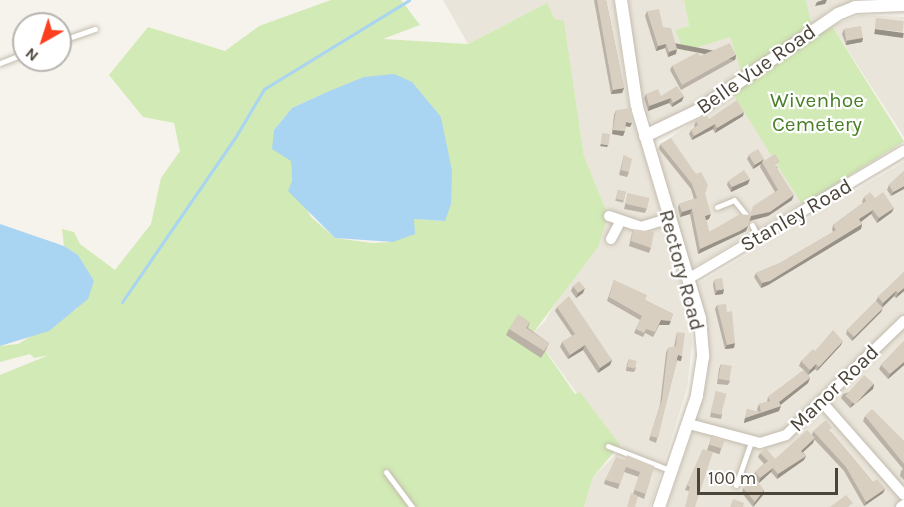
<!DOCTYPE html>
<html>
<head>
<meta charset="utf-8">
<style>
  body { margin:0 }
  #map { position:relative; width:904px; height:507px; overflow:hidden; background:#f6f3ec; font-family:Karla,sans-serif }
  div>[style] { position:absolute }
  [style*='--x'] { left:calc(var(--x)*1px); top:calc(var(--y)*1px); width:calc(var(--w)*1px); rotate:calc(var(--a)*1deg) }
  .residential>* { inset:0; background:#eae5da }
  .green>* { inset:0; background:#d2eab5; transform-origin:0 0 }
  .water>* { inset:0; background:#a9d4f2 }
  .stream>* { height:3px; margin:-1.5px; padding:0 1.5px; transform-origin:1.5px; border-radius:1.5px; background:#a9d4f2 }
  .roads { filter:drop-shadow(0 0 2px #c2bbae) drop-shadow(0 0 2px #c2bbae) }
  .service>* { height:5px; margin:-2.5px; padding:0 2.5px; transform-origin:2.5px; border-radius:2.5px; background:#fff }
  .minor>* { height:10px; margin:-5px; padding:0 5px; transform-origin:5px; border-radius:5px; background:#fff }
  .tertiary>* { height:12px; margin:-6px; padding:0 6px; transform-origin:6px; border-radius:6px; background:#fff }
  .wall>* { inset:0; background:#bab2a6; transform-origin:0 0 }
  .shaded-wall>* { inset:0; background:#979187; transform-origin:0 0 }
  .building>* { inset:0; background:#d8cfc1; transform-origin:0 0 }
  span { translate:-50% -50%; white-space:nowrap; text-align:center; line-height:1.15; -webkit-text-stroke:4.5px #fff; paint-order:stroke }
  .street-label { font-size:21px; color:#4b4439 }
  .park-label { font-size:21px; color:#4a7f2a }
  .north { position:absolute; left:12px; top:12px; width:60px; height:60px; box-sizing:border-box; background:#fff; border:2px solid #b7b4b0; border-radius:50%; rotate:219deg; font-size:16px; font-weight:700; line-height:24px; text-align:center; color:#4b4439 }
  .north::after { content:''; display:block; margin:auto; width:21px; height:27px; background:#fc3f1d; clip-path:polygon(50% 0,100% 100%,50% 72%,0 100%) }
  .scale { position:absolute; left:697px; top:468px; width:141px; height:27px; box-sizing:border-box; border:3px solid #4b4439; border-top:0; padding-left:8px; font-size:18px; line-height:21px; white-space:nowrap; color:#4b4439; -webkit-text-stroke:4px #fff; paint-order:stroke }
</style>
</head>
<body>
<div id="map">
  <div class="residential">
    <i style="clip-path:polygon(443px 0,614px 0,628px 100px,687px 301px,692px 343px,687px 388px,650px 507px,584px 507px,593px 477px,619px 451px,533px 333px,545px 321px,608px 215px,584px 156px,564px 22px,555px 19px,547px 3px,468px 44px)"></i>
    <i style="clip-path:polygon(628px 0,684px 0,689px 26px,675px 30px,685px 52px,730px 37px,742px 74px,664px 124px,654px 125px,643px 110px)"></i>
    <i style="clip-path:polygon(806px 0,861px 0,829px 10px,812px 25px)"></i>
    <i style="clip-path:polygon(859px 15px,904px 17px,904px 137px,832px 26px)"></i>
    <i style="clip-path:polygon(732px 93px,805px 201px,692px 268px,654px 153px,659px 146px)"></i>
    <i style="clip-path:polygon(904px 162px,904px 507px,667px 507px,692px 433px,703px 382px,696px 285px)"></i>
  </div>
  <div class="green">
    <i style="clip-path:polygon(evenodd,331px 0,401px 0,420px 25px,383px 39px,468px 44px,547px 3px,555px 19px,564px 21px,584px 156px,608px 215px,598px 247px,533px 333px,575px 394px,580px 392px,620px 445px,593px 477px,584px 507px,0 507px,0 375px,49px 355px,34px 358px,30px 354px,0 362px,0 346px,18px 344px,77px 309px,78px 255px,64px 246px,62px 229px,74px 232px,80px 244px,115px 270px,151px 224px,161px 178px,180px 151px,174px 123px,143px 117px,109px 75px,148px 27px,225px 51px,259px 26px,331px 0,327px 92px,441px 117px,451px 190px,444px 221px,414px 219px,393px 242px,372px 243px,335px 238px,311px 217px,292px 181px,291px 160px,274px 130px,292px 108px,327px 92px)"></i>
    <i style="clip-path:polygon(684px 0,806px 0,812px 25px,742px 74px,730px 37px,684px 52px,675px 30px,689px 26px)"></i>
    <i style="left:832px;top:26px;width:136px;height:120px;rotate:58deg"></i>
  </div>
  <div class="water">
    <i style="clip-path:polygon(394px 74px,412px 82px,441px 117px,452px 171px,451px 204px,445px 221px,414px 219px,415px 234px,393px 242px,335px 238px,288px 191px,292px 181px,291px 161px,272px 149px,274px 130px,292px 108px,327px 92px,364px 77px)"></i>
    <i style="clip-path:polygon(0 224px,64px 246px,78px 255px,94px 281px,88px 299px,49px 331px,0 346px)"></i>
  </div>
  <div class="stream">
    <i style="--x:122;--y:302;--w:201;--a:-55.5"></i>
    <i style="--x:236;--y:136;--w:55;--a:-59.2"></i>
    <i style="--x:264;--y:89;--w:170;--a:-31.5"></i>
  </div>
  <div class="roads">
    <div class="service">
      <i style="--x:60;--y:41;--w:37;--a:-19"></i>
      <i style="--x:0;--y:63;--w:26;--a:-21"></i>
      <i style="--x:717;--y:207;--w:18;--a:-22"></i>
      <i style="--x:734;--y:200;--w:19;--a:51"></i>
      <i style="--x:752;--y:225;--w:13;--a:63"></i>
      <i style="--x:608;--y:446;--w:69;--a:21.3"></i>
      <i style="--x:386;--y:472;--w:44;--a:53.4"></i>
      <i style="--x:736;--y:485;--w:46;--a:-70.8"></i>
    </div>
    <div class="minor">
      <i style="--x:609;--y:216;--w:34;--a:19"></i>
      <i style="--x:641;--y:227;--w:28;--a:-17"></i>
      <i style="--x:611;--y:239;--w:19;--a:-62"></i>
      <i style="--x:688;--y:279;--w:251;--a:-30.7"></i>
      <i style="--x:821;--y:401;--w:125;--a:48.6"></i>
      <i style="--x:689;--y:424;--w:73;--a:15"></i>
      <i style="--x:760;--y:443;--w:27;--a:-17"></i>
      <i style="--x:786;--y:435;--w:164;--a:-44"></i>
      <i style="--x:901;--y:507;--w:4;--a:-34"></i>
    </div>
    <div class="tertiary">
      <i style="--x:621;--y:0;--w:108;--a:81.5"></i>
      <i style="--x:637;--y:107;--w:221;--a:73.4"></i>
      <i style="--x:700;--y:319;--w:38;--a:85"></i>
      <i style="--x:703;--y:357;--w:39;--a:99"></i>
      <i style="--x:697;--y:396;--w:117;--a:108.9"></i>
      <i style="--x:645;--y:136;--w:58;--a:-25.7"></i>
      <i style="--x:697;--y:111;--w:171;--a:-34.5"></i>
      <i style="--x:838;--y:14;--w:18;--a:-22"></i>
      <i style="--x:855;--y:7;--w:49;--a:-2.3"></i>
    </div>
  </div>
  <div class="wall">
    <i style="clip-path:polygon(594px 0,606px 0,624px 88px,622px 93px,611px 94px)"></i>
    <i style="clip-path:polygon(647px 11px,663px 27px,676px 54px,668px 57px,665px 48px,656px 51px,645px 16px)"></i>
    <i style="clip-path:polygon(844px 29px,863px 38px,862px 42px,846px 45px,842px 34px)"></i>
    <i style="clip-path:polygon(736px 55px,735px 60px,681px 90px,670px 70px,672px 66px,700px 56px)"></i>
    <i style="clip-path:polygon(646px 94px,661px 96px,682px 101px,672px 107px,669px 103px,648px 111px,644px 98px)"></i>
    <i style="clip-path:polygon(616px 110px,630px 127px,626px 126px,623px 136px,612px 134px,614px 115px)"></i>
    <i style="clip-path:polygon(743px 116px,715px 133px,713px 129px,692px 140px,689px 134px,691px 130px,695px 127px,694px 126px,696px 121px)"></i>
    <i style="clip-path:polygon(660px 144px,705px 194px,709px 219px,706px 220px,709px 232px,750px 215px,775px 192px,760px 167px,761px 164px,753px 169px,747px 159px,749px 155px,764px 159px,763px 162px,778px 167px,777px 168px,792px 200px,768px 216px,750px 221px,746px 231px,738px 235px,698px 254px,690px 214px,680px 217px,678px 208px,679px 204px,694px 199px,691px 189px,659px 149px)"></i>
    <i style="clip-path:polygon(624px 155px,629px 172px,627px 177px,619px 175px)"></i>
    <i style="clip-path:polygon(904px 171px,891px 196px,887px 190px,889px 185px)"></i>
    <i style="clip-path:polygon(728px 181px,748px 184px,731px 192px,727px 185px)"></i>
    <i style="left:618px;top:190px;width:8px;height:11px;rotate:14deg"></i>
    <i style="clip-path:polygon(628px 193px,647px 208px,645px 213px,624px 209px)"></i>
    <i style="clip-path:polygon(864px 197px,875px 198px,892px 212px,877px 223px,871px 214px,861px 222px,862px 224px,861px 229px,768px 285px,761px 288px,754px 277px,756px 273px,780px 263px,833px 232px,832px 230px,833px 225px,863px 203px,862px 202px)"></i>
    <i style="clip-path:polygon(633px 229px,651px 248px,649px 253px,629px 246px)"></i>
    <i style="clip-path:polygon(904px 272px,904px 291px,896px 298px,894px 296px,882px 307px,881px 312px,852px 341px,846px 334px,847px 330px,876px 301px,878px 297px)"></i>
    <i style="clip-path:polygon(614px 280px,645px 300px,673px 314px,669px 325px,659px 325px,653px 337px,645px 333px,643px 337px,634px 333px,640px 320px,607px 301px)"></i>
    <i style="clip-path:polygon(714px 280px,723px 294px,715px 295px,713px 285px)"></i>
    <i style="clip-path:polygon(573px 286px,583px 293px,576px 298px,571px 291px)"></i>
    <i style="clip-path:polygon(717px 305px,727px 312px,734px 348px,725px 349px,715px 309px)"></i>
    <i style="clip-path:polygon(557px 307px,612px 360px,610px 365px,598px 373px,583px 350px,568px 359px,560px 347px,562px 342px,572px 336px,555px 311px)"></i>
    <i style="clip-path:polygon(530px 322px,528px 328px,549px 343px,546px 350px,541px 358px,506px 335px,509px 329px)"></i>
    <i style="clip-path:polygon(677px 332px,681px 361px,677px 360px,656px 443px,649px 440px,660px 405px,666px 353px,668px 348px,674px 347px)"></i>
    <i style="clip-path:polygon(904px 341px,904px 365px,888px 379px,879px 369px,881px 365px)"></i>
    <i style="clip-path:polygon(841px 345px,817px 371px,815px 369px,808px 375px,804px 370px,810px 378px,808px 383px,780px 405px,779px 411px,744px 423px,747px 409px,758px 412px,757px 409px,759px 404px,767px 402px,768px 397px,804px 370px,799px 366px,801px 361px,815px 351px)"></i>
    <i style="clip-path:polygon(629px 359px,636px 368px,634px 372px,626px 371px,627px 364px)"></i>
    <i style="clip-path:polygon(721px 364px,730px 381px,728px 385px,717px 384px,719px 369px)"></i>
    <i style="clip-path:polygon(874px 384px,873px 389px,850px 408px,841px 398px,843px 394px)"></i>
    <i style="clip-path:polygon(716px 391px,722px 415px,721px 419px,710px 417px)"></i>
    <i style="clip-path:polygon(865px 416px,904px 441px,904px 480px,900px 476px,901px 471px,903px 469px,863px 421px)"></i>
    <i style="clip-path:polygon(813px 431px,831px 432px,873px 482px,885px 489px,883px 493px,864px 506px,844px 471px,814px 439px,813px 443px,803px 452px,806px 456px,804px 460px,777px 479px,771px 472px,759px 483px,753px 476px,755px 472px,764px 464px,758px 457px,760px 453px,775px 459px,812px 435px)"></i>
    <i style="left:712px;top:435px;width:13px;height:16px;rotate:18deg"></i>
    <i style="clip-path:polygon(703px 449px,689px 491px,685px 490px)"></i>
    <i style="clip-path:polygon(625px 460px,654px 466px,644px 499px,633px 494px,639px 477px,624px 472px,618px 489px,604px 484px,605px 480px)"></i>
    <i style="clip-path:polygon(743px 488px,764px 490px,763px 495px,753px 507px,742px 493px)"></i>
  </div>
  <div class="shaded-wall">
    <i style="clip-path:polygon(823px 0,827px 0,825px 4px,815px 6px,817px 2px)"></i>
    <i style="left:875px;top:29px;width:29px;height:5px;rotate:8deg"></i>
    <i style="clip-path:polygon(863px 38px,862px 42px,846px 45px,847px 41px)"></i>
    <i style="clip-path:polygon(666px 44px,665px 48px,656px 51px,658px 46px)"></i>
    <i style="clip-path:polygon(677px 49px,676px 54px,668px 57px,669px 52px)"></i>
    <i style="left:736px;top:55px;width:5px;height:62px;rotate:101deg"></i>
    <i style="clip-path:polygon(624px 88px,622px 93px,611px 94px,613px 90px)"></i>
    <i style="clip-path:polygon(684px 96px,682px 101px,672px 107px,673px 103px)"></i>
    <i style="clip-path:polygon(671px 98px,669px 103px,648px 111px,649px 106px)"></i>
    <i style="clip-path:polygon(744px 112px,743px 116px,715px 133px,717px 128px)"></i>
    <i style="clip-path:polygon(626px 122px,632px 123px,630px 127px,625px 126px)"></i>
    <i style="clip-path:polygon(715px 124px,713px 129px,692px 140px,694px 136px)"></i>
    <i style="clip-path:polygon(613px 130px,625px 131px,623px 136px,612px 134px)"></i>
    <i style="clip-path:polygon(601px 144px,608px 145px,607px 147px,600px 146px)"></i>
    <i style="clip-path:polygon(764px 159px,761px 164px,753px 169px,755px 164px)"></i>
    <i style="clip-path:polygon(750px 179px,748px 184px,731px 192px,732px 187px)"></i>
    <i style="clip-path:polygon(904px 186px,904px 189px,891px 196px,893px 192px)"></i>
    <i style="clip-path:polygon(794px 195px,792px 200px,768px 216px,749px 221px,751px 216px)"></i>
    <i style="clip-path:polygon(894px 208px,892px 212px,877px 223px,879px 218px)"></i>
    <i style="clip-path:polygon(692px 209px,690px 214px,680px 217px,682px 212px)"></i>
    <i style="clip-path:polygon(873px 210px,871px 214px,858px 224px,859px 219px)"></i>
    <i style="clip-path:polygon(711px 214px,709px 219px,703px 221px,705px 216px)"></i>
    <i style="clip-path:polygon(862px 224px,861px 229px,768px 285px,761px 288px,762px 283px)"></i>
    <i style="clip-path:polygon(748px 226px,746px 231px,738px 235px,698px 254px,700px 249px)"></i>
    <i style="clip-path:polygon(585px 288px,583px 293px,576px 298px,578px 293px)"></i>
    <i style="clip-path:polygon(904px 288px,904px 291px,896px 298px,898px 293px)"></i>
    <i style="clip-path:polygon(724px 289px,723px 294px,715px 295px,717px 291px)"></i>
    <i style="clip-path:polygon(896px 291px,894px 296px,882px 308px,883px 303px)"></i>
    <i style="clip-path:polygon(883px 308px,881px 312px,852px 341px,854px 336px)"></i>
    <i style="clip-path:polygon(661px 320px,671px 321px,669px 325px,659px 325px,653px 337px)"></i>
    <i style="clip-path:polygon(843px 341px,841px 345px,817px 371px,819px 367px)"></i>
    <i style="clip-path:polygon(735px 343px,734px 348px,725px 349px,727px 345px)"></i>
    <i style="clip-path:polygon(585px 345px,583px 350px,568px 359px,570px 355px)"></i>
    <i style="clip-path:polygon(678px 355px,682px 356px,681px 361px,676px 360px)"></i>
    <i style="clip-path:polygon(612px 360px,610px 365px,598px 373px,600px 368px)"></i>
    <i style="clip-path:polygon(904px 362px,904px 365px,888px 379px,890px 374px)"></i>
    <i style="clip-path:polygon(816px 364px,815px 369px,808px 375px,810px 370px)"></i>
    <i style="clip-path:polygon(810px 378px,808px 383px,778px 407px,779px 402px)"></i>
    <i style="clip-path:polygon(874px 384px,873px 389px,850px 408px,852px 404px)"></i>
    <i style="clip-path:polygon(781px 406px,779px 411px,744px 423px,745px 418px)"></i>
    <i style="clip-path:polygon(815px 438px,813px 443px,800px 455px,801px 451px)"></i>
    <i style="clip-path:polygon(806px 456px,804px 460px,777px 479px,778px 474px)"></i>
    <i style="clip-path:polygon(773px 468px,771px 472px,759px 483px,760px 478px)"></i>
    <i style="clip-path:polygon(885px 489px,883px 493px,864px 506px,866px 502px)"></i>
    <i style="clip-path:polygon(764px 490px,763px 495px,753px 507px,755px 502px)"></i>
  </div>
  <div class="building">
    <i style="clip-path:polygon(597px 0,606px 0,624px 88px,613px 90px)"></i>
    <i style="clip-path:polygon(659px 9px,663px 27px,671px 28px,677px 49px,669px 52px,666px 44px,658px 46px,647px 11px)"></i>
    <i style="left:876px;top:18px;width:28px;height:11px;rotate:6deg"></i>
    <i style="left:861px;top:26px;width:12px;height:17px;rotate:81deg"></i>
    <i style="clip-path:polygon(730px 43px,736px 55px,682px 85px,672px 66px,698px 52px,700px 56px)"></i>
    <i style="clip-path:polygon(677px 86px,684px 96px,673px 103px,671px 98px,649px 106px,646px 94px,658px 89px,661px 96px)"></i>
    <i style="clip-path:polygon(737px 100px,744px 112px,717px 128px,715px 124px,694px 136px,691px 130px,698px 125px,696px 121px,706px 115px,709px 119px)"></i>
    <i style="clip-path:polygon(632px 108px,632px 123px,626px 122px,625px 131px,613px 130px,616px 110px)"></i>
    <i style="left:602px;top:133px;width:8px;height:11px;rotate:7deg"></i>
    <i style="clip-path:polygon(671px 138px,696px 174px,701px 172px,708px 185px,705px 194px,711px 214px,705px 216px,709px 232px,740px 214px,750px 215px,753px 206px,778px 190px,762px 162px,775px 154px,780px 162px,775px 165px,794px 195px,770px 212px,751px 216px,748px 226px,740px 231px,700px 249px,692px 209px,682px 212px,679px 204px,697px 198px,692px 184px,660px 144px)"></i>
    <i style="left:758px;top:149px;width:12px;height:11px;rotate:59deg"></i>
    <i style="clip-path:polygon(624px 155px,632px 159px,629px 172px,621px 170px)"></i>
    <i style="clip-path:polygon(744px 170px,750px 179px,732px 187px,728px 181px)"></i>
    <i style="clip-path:polygon(904px 171px,904px 186px,893px 192px,889px 185px)"></i>
    <i style="left:618px;top:190px;width:8px;height:9px;rotate:14deg"></i>
    <i style="clip-path:polygon(870px 192px,875px 198px,883px 192px,894px 208px,879px 218px,873px 210px,859px 219px,862px 224px,770px 281px,762px 283px,756px 273px,780px 263px,836px 230px,833px 225px,866px 201px,864px 197px)"></i>
    <i style="left:628px;top:193px;width:22px;height:11px;rotate:13deg"></i>
    <i style="clip-path:polygon(633px 229px,654px 232px,651px 248px,631px 241px)"></i>
    <i style="clip-path:polygon(904px 272px,904px 288px,898px 293px,896px 291px,883px 303px,878px 297px)"></i>
    <i style="left:722px;top:278px;width:11px;height:8px;rotate:80deg"></i>
    <i style="clip-path:polygon(614px 280px,647px 295px,645px 300px,673px 314px,671px 321px,661px 320px,655px 332px,646px 329px,644px 333px,636px 329px,642px 316px,609px 297px)"></i>
    <i style="clip-path:polygon(579px 281px,585px 288px,578px 293px,573px 286px)"></i>
    <i style="clip-path:polygon(569px 296px,612px 360px,600px 368px,585px 345px,570px 355px,562px 342px,575px 334px,557px 307px)"></i>
    <i style="left:876px;top:301px;width:10px;height:41px;rotate:45deg"></i>
    <i style="clip-path:polygon(726px 304px,727px 312px,732px 311px,735px 343px,727px 345px,717px 305px)"></i>
    <i style="clip-path:polygon(518px 314px,530px 322px,526px 328px,549px 343px,544px 351px,509px 329px)"></i>
    <i style="clip-path:polygon(833px 330px,843px 341px,819px 367px,816px 364px,810px 370px,801px 361px,813px 349px,815px 351px)"></i>
    <i style="clip-path:polygon(677px 332px,685px 333px,682px 356px,678px 355px,658px 438px,650px 436px,662px 400px,668px 348px,676px 346px)"></i>
    <i style="clip-path:polygon(904px 341px,904px 362px,890px 374px,881px 365px)"></i>
    <i style="left:629px;top:359px;width:8px;height:8px;rotate:14deg"></i>
    <i style="left:721px;top:364px;width:11px;height:15px;rotate:10deg"></i>
    <i style="clip-path:polygon(804px 370px,810px 378px,779px 402px,781px 406px,745px 418px,747px 409px,761px 412px,759px 404px,770px 401px,768px 397px)"></i>
    <i style="left:864px;top:375px;width:13px;height:28px;rotate:42deg"></i>
    <i style="left:716px;top:391px;width:11px;height:22px;rotate:15deg"></i>
    <i style="clip-path:polygon(872px 409px,904px 441px,904px 464px,865px 416px)"></i>
    <i style="clip-path:polygon(826px 420px,832px 428px,829px 430px,873px 482px,877px 479px,885px 489px,866px 502px,846px 467px,813px 431px)"></i>
    <i style="clip-path:polygon(807px 430px,815px 438px,801px 451px,806px 456px,778px 474px,773px 468px,760px 478px,755px 472px,768px 461px,760px 453px,766px 448px,775px 459px)"></i>
    <i style="left:712px;top:435px;width:13px;height:10px;rotate:18deg"></i>
    <i style="clip-path:polygon(703px 449px,713px 452px,695px 507px,685px 507px,690px 487px,687px 485px)"></i>
    <i style="clip-path:polygon(627px 455px,654px 466px,646px 494px,634px 490px,640px 472px,626px 467px,620px 484px,605px 480px,616px 457px,625px 460px)"></i>
    <i style="clip-path:polygon(755px 479px,764px 490px,755px 502px,743px 488px)"></i>
    <i style="clip-path:polygon(631px 493px,638px 496px,635px 507px,627px 507px)"></i>
    <i style="clip-path:polygon(846px 495px,853px 503px,848px 507px,830px 507px)"></i>
    <i style="clip-path:polygon(733px 499px,744px 503px,743px 507px,730px 507px)"></i>
  </div>
  <div class="street-label">
    <span style="left:756px;top:69px;rotate:-35deg">Belle Vue Road</span>
    <span style="left:796px;top:215px;rotate:-30deg">Stanley Road</span>
    <span style="left:682px;top:270px;rotate:75deg">Rectory Road</span>
    <span style="left:834px;top:388px;rotate:-44deg">Manor Road</span>
  </div>
  <div class="park-label">
    <span style="left:817px;top:112px">Wivenhoe<br>Cemetery</span>
  </div>
  <div class="north">N</div>
  <div class="scale">100 m</div>
</div>
</body>
</html>
